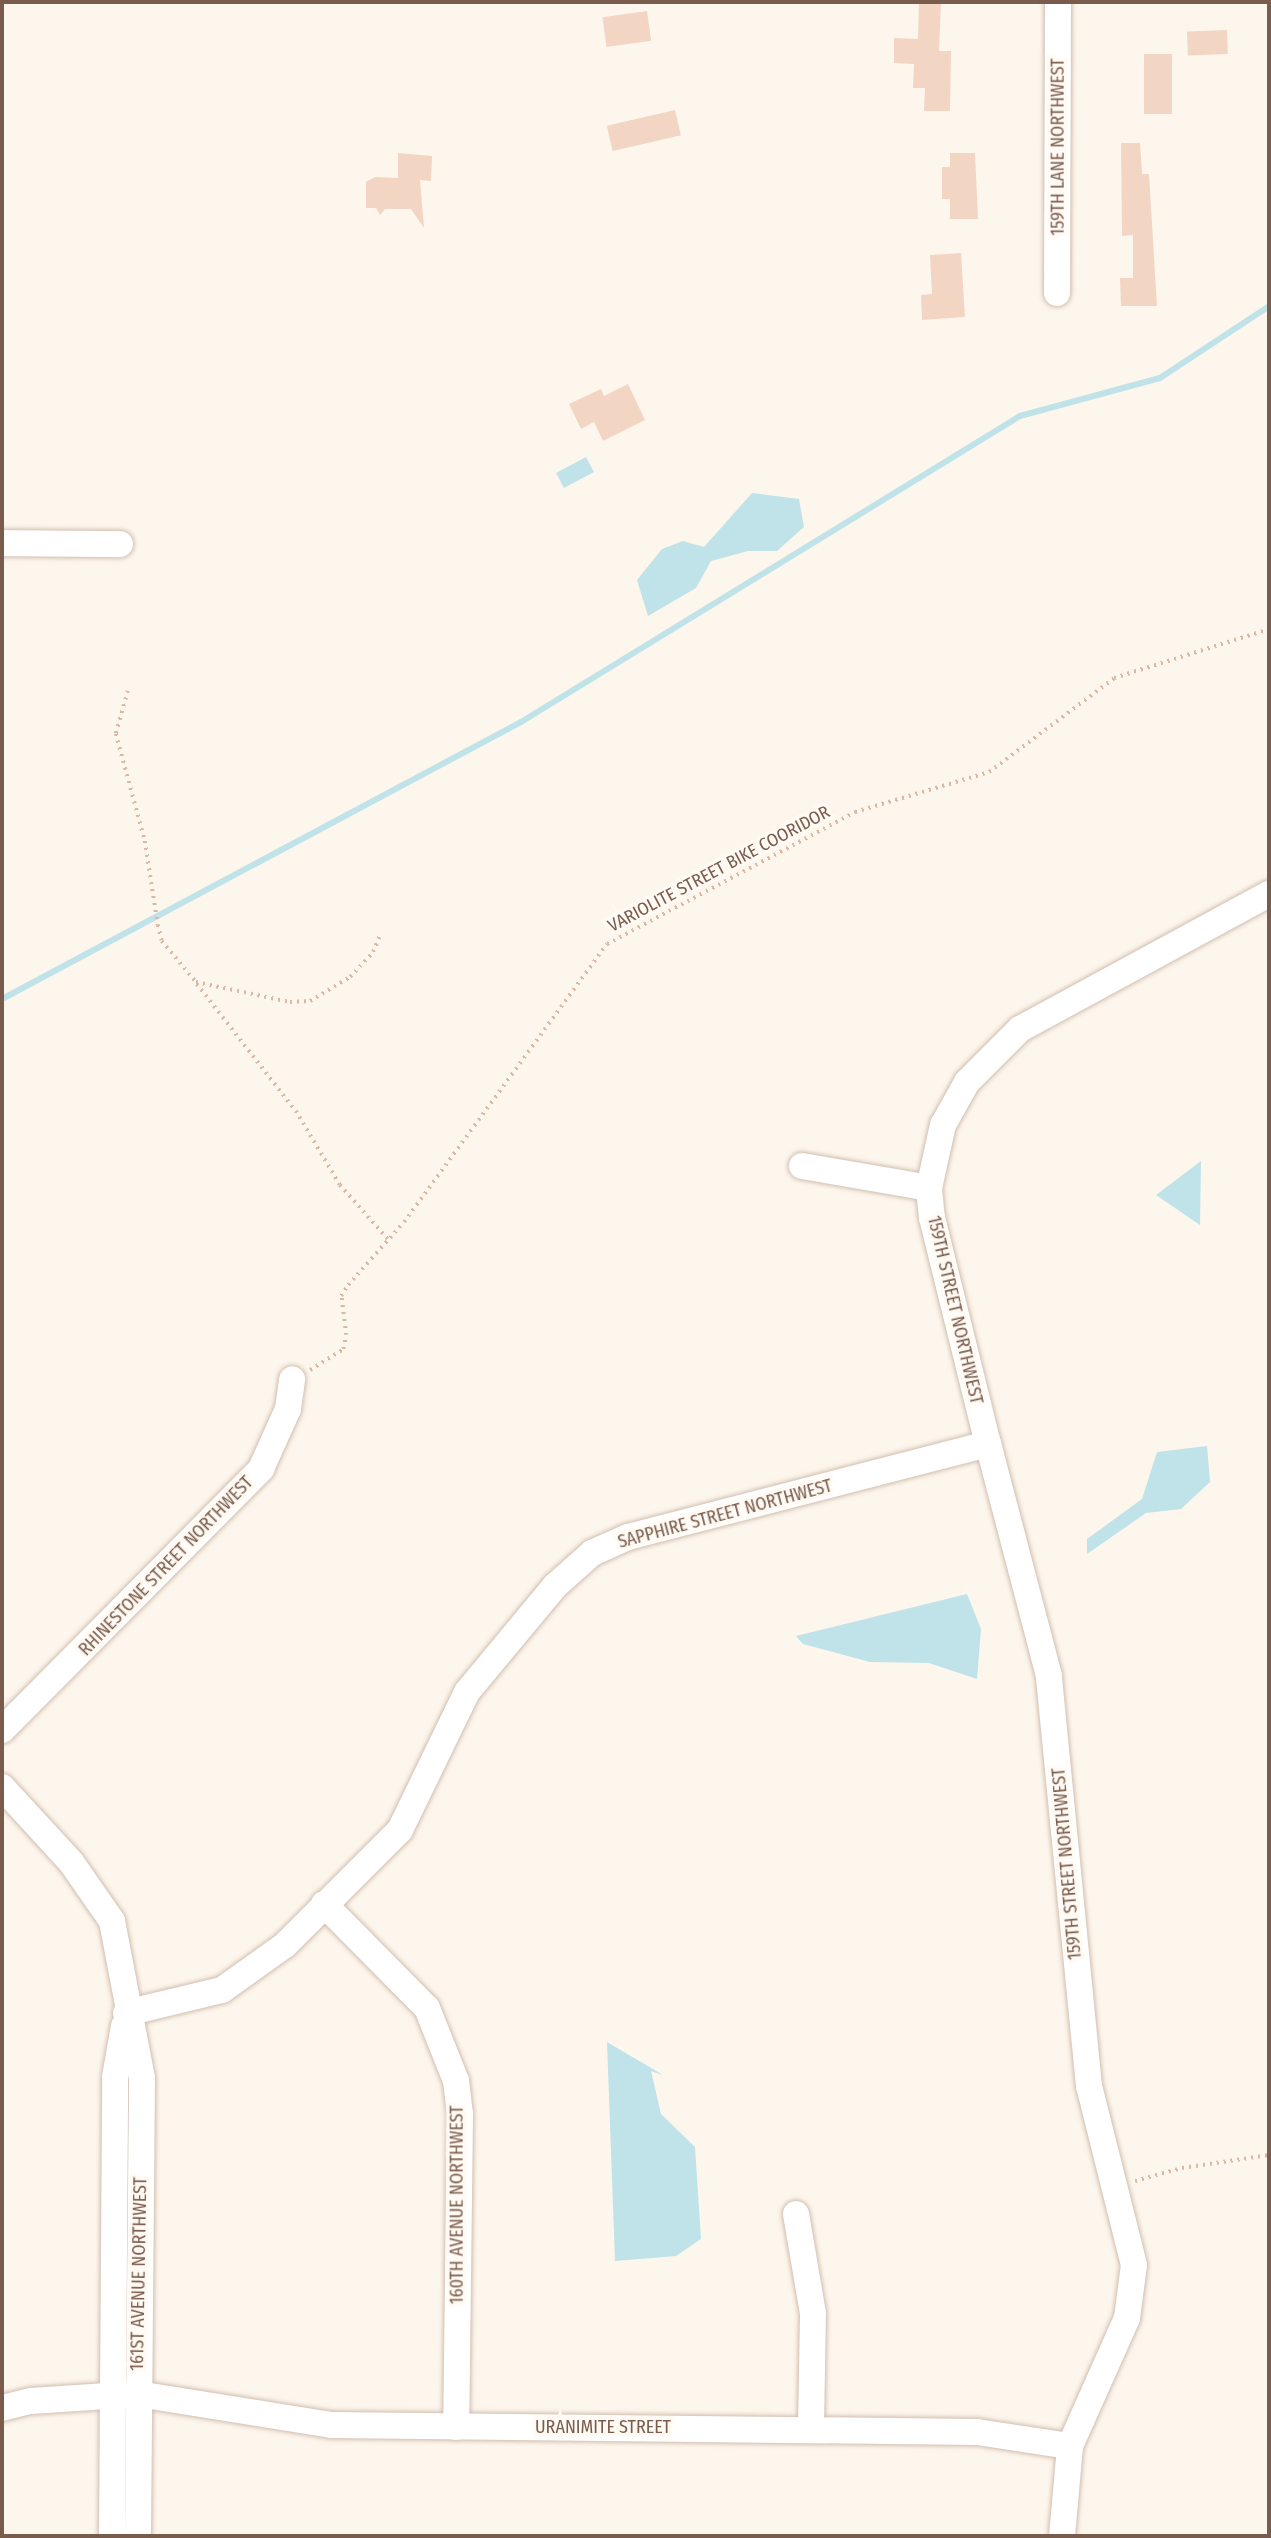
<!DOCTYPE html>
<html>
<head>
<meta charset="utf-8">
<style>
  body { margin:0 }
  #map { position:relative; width:1271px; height:2538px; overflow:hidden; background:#fdf6ec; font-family:"Fira Sans Condensed",sans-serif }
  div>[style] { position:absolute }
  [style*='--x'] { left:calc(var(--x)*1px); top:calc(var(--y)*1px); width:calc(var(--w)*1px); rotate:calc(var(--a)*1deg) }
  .water>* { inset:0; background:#bfe3e8; transform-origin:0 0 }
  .stream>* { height:6px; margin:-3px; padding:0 3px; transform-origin:3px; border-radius:3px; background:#bfe3e8 }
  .building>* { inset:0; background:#f3d5c3; transform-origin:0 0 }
  .path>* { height:3.5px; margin-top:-1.75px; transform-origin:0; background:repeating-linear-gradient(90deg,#d9b8a5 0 2px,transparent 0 7px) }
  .roads { filter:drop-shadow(0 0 2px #d1beb0) drop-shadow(0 0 2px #d1beb0) }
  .minor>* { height:26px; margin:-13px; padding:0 13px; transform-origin:13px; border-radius:13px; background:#fff }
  span { translate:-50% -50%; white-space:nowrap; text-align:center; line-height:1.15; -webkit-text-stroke:7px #fffaf3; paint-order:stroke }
  .street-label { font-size:18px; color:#7a5c4d }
  .frame { position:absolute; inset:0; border:4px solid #7a5c4d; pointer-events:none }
</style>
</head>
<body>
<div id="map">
  <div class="water">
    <i style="left:586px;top:457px;width:17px;height:34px;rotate:62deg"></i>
    <i style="clip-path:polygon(752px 493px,799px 499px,804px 527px,777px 551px,748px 551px,711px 561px,696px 588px,648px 616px,637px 580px,662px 549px,683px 541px,704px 547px)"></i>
    <i style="clip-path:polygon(1201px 1161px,1200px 1225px,1156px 1195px)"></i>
    <i style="clip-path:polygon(1207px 1446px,1210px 1482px,1181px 1509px,1146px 1513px,1087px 1554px,1087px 1539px,1142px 1499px,1157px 1452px)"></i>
    <i style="clip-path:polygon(967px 1594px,981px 1629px,977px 1679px,929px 1663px,870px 1662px,803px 1644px,796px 1636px)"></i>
    <i style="clip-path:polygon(607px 2042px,663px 2075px,651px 2071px,661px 2114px,695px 2147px,701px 2239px,676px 2256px,615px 2261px)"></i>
  </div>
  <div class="stream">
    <i style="--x:2;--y:999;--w:588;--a:-28.09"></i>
    <i style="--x:521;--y:722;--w:585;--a:-31.52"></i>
    <i style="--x:1020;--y:416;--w:145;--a:-15.2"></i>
    <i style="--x:1160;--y:378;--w:131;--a:-33.4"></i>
  </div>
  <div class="building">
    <i style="clip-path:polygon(919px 2px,941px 2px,939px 51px,951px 51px,950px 111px,924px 111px,925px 88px,913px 88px,914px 64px,894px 63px,894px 38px,918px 39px)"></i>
    <i style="left:647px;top:11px;width:30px;height:45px;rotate:82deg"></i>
    <i style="left:1227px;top:30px;width:24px;height:40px;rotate:88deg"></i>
    <i style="left:1144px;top:54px;width:28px;height:60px"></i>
    <i style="left:675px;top:110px;width:26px;height:70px;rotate:77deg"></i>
    <i style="clip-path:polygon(1121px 143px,1140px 143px,1142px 174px,1149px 174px,1157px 306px,1121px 306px,1120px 278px,1133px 278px,1133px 235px,1122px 236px)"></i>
    <i style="clip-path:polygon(398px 153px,432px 156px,431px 181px,420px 180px,424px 228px,411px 209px,385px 209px,380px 215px,376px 208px,366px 208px,366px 182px,375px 177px,398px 178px)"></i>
    <i style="clip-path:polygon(950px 153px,975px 153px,978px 219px,950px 219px,950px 199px,942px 199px,942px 167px,950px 167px)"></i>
    <i style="clip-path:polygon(961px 253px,965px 317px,922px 320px,921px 295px,932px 294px,930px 255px)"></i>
    <i style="clip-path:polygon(628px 384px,645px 420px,603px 441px,594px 422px,581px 429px,569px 404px,601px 389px,604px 396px)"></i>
  </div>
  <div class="path">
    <i style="--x:128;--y:691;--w:45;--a:105.6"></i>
    <i style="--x:116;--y:734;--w:111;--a:74.8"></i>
    <i style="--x:145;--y:841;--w:85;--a:81.2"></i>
    <i style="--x:158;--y:925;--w:16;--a:76"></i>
    <i style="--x:162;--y:941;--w:53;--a:50.3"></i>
    <i style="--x:196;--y:982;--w:96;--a:12"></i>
    <i style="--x:290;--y:1002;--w:20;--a:-3"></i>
    <i style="--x:310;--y:1001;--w:47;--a:-31"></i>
    <i style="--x:350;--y:977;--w:34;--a:-47"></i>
    <i style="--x:373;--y:952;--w:18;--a:-68"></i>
    <i style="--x:197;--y:984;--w:161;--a:52.1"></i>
    <i style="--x:296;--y:1111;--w:86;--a:59.3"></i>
    <i style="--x:340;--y:1185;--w:72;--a:48.4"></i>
    <i style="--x:310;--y:1370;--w:39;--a:-32"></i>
    <i style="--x:343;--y:1349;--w:14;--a:-78"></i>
    <i style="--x:346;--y:1335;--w:39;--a:-97"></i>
    <i style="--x:341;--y:1296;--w:13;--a:-58"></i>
    <i style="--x:348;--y:1285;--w:84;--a:-48.4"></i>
    <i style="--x:404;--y:1222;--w:344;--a:-53.9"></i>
    <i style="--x:607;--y:944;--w:281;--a:-28"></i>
    <i style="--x:855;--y:812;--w:140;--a:-16.6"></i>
    <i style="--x:989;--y:772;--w:156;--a:-36.9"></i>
    <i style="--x:1114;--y:678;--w:163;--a:-17.5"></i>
    <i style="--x:1135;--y:2181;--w:49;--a:-15.5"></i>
    <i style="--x:1182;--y:2168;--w:88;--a:-8.5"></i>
  </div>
  <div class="roads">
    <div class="minor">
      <i style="--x:1057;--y:293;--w:291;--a:-89.8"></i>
      <i style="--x:2;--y:543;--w:118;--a:0.5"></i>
      <i style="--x:802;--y:1166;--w:129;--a:9.8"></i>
      <i style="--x:2;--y:1730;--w:368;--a:-45.2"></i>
      <i style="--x:261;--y:1469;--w:66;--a:-65.8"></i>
      <i style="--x:288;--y:1409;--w:30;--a:-82"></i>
      <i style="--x:2;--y:1787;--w:102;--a:47.4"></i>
      <i style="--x:71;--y:1862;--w:72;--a:55.2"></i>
      <i style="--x:112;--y:1921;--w:160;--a:79.2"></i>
      <i style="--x:142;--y:2078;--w:458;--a:90.5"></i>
      <i style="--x:324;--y:1904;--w:146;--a:45.3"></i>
      <i style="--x:427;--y:2008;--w:79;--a:68.3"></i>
      <i style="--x:456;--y:2081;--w:34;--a:83"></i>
      <i style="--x:460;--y:2115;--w:312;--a:90.7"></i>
      <i style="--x:126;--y:2013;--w:99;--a:-13.5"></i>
      <i style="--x:222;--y:1990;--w:77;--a:-35.5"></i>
      <i style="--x:285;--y:1945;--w:163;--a:-45"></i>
      <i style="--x:400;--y:1830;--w:153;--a:-64.1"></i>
      <i style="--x:467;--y:1692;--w:138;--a:-50.3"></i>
      <i style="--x:555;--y:1586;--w:50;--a:-41.7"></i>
      <i style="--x:592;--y:1553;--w:39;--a:-24"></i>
      <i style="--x:628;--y:1537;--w:372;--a:-14.5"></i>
      <i style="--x:796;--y:2214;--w:100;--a:80.3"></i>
      <i style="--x:813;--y:2313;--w:115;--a:91"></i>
      <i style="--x:2;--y:2408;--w:30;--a:-14"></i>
      <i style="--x:31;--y:2401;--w:107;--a:-3.7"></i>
      <i style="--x:138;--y:2394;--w:196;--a:9.1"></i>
      <i style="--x:332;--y:2425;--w:645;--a:0.62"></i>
      <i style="--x:977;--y:2432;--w:94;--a:8.6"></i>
      <i style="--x:112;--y:2536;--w:459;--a:-89.6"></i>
      <i style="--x:115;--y:2077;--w:52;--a:-80"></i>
      <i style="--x:1062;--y:2536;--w:90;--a:-84.9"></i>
      <i style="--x:1070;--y:2446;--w:140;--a:-66"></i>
      <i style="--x:1127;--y:2318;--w:53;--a:-82.5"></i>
      <i style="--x:1134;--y:2265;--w:185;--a:-104.1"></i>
      <i style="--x:1089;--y:2086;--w:412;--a:-95.6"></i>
      <i style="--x:1049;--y:1676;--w:240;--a:-104.7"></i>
      <i style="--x:988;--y:1444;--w:233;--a:-103.9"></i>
      <i style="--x:932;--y:1218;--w:30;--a:-96"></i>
      <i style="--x:929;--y:1188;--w:65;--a:-77.5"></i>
      <i style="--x:943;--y:1125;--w:49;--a:-60.8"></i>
      <i style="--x:967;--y:1082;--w:75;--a:-45"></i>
      <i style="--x:1020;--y:1029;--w:283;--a:-28.5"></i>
    </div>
  </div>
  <div class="street-label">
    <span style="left:1058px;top:147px;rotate:-90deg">159TH LANE NORTHWEST</span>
    <span style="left:719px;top:869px;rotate:-28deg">VARIOLITE STREET BIKE COORIDOR</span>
    <span style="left:955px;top:1310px;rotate:77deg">159TH STREET NORTHWEST</span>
    <span style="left:725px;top:1514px;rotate:-15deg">SAPPHIRE STREET NORTHWEST</span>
    <span style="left:166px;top:1566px;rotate:-46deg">RHINESTONE STREET NORTHWEST</span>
    <span style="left:1067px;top:1864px;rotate:-95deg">159TH STREET NORTHWEST</span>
    <span style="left:457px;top:2205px;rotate:-90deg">160TH AVENUE NORTHWEST</span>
    <span style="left:139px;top:2274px;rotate:-89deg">161ST AVENUE NORTHWEST</span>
    <span style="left:603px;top:2427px">URANIMITE STREET</span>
  </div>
  <div class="frame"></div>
</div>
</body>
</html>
